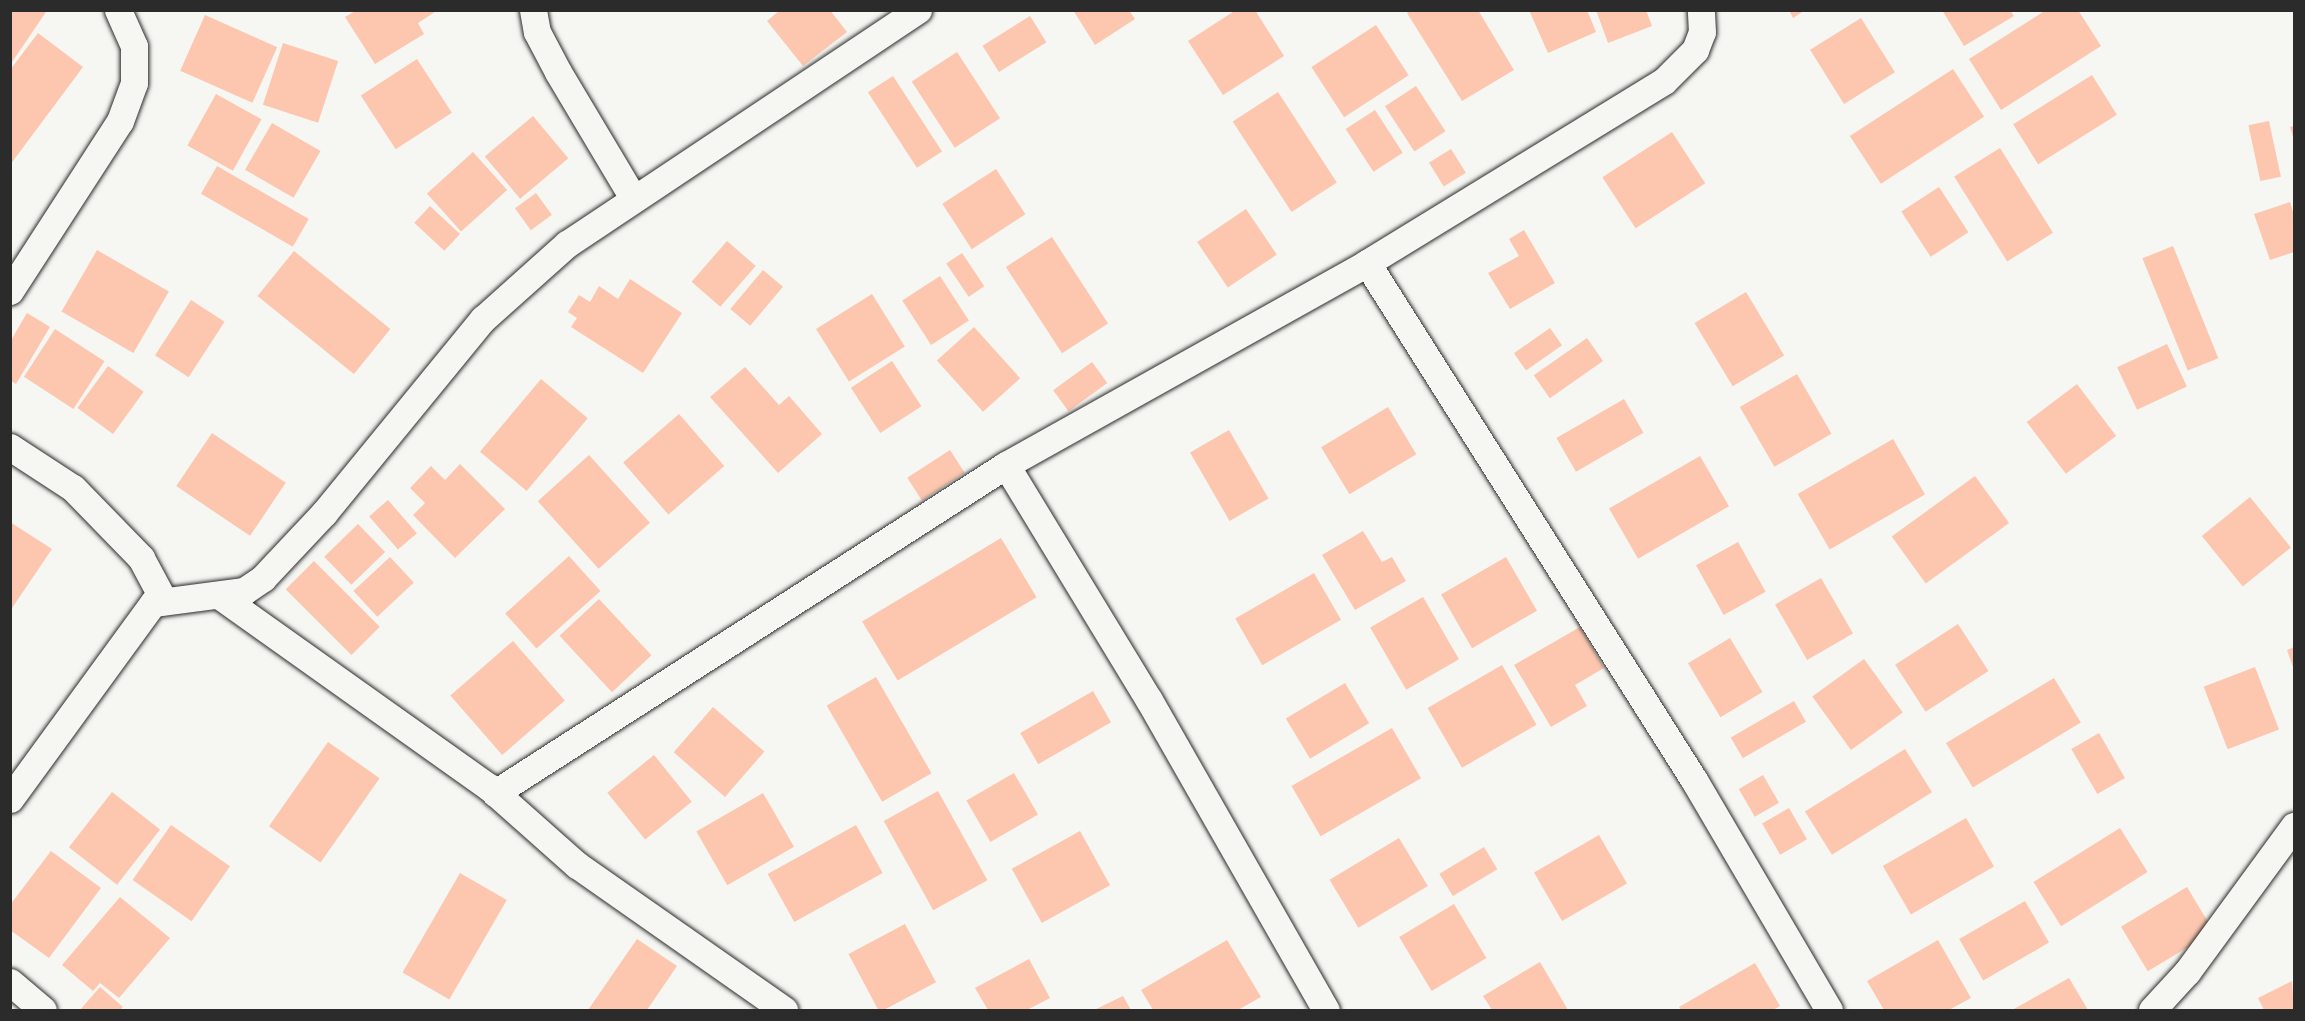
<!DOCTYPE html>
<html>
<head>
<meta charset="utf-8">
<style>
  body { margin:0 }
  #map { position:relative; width:2305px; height:1021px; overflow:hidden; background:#f6f6f2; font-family:"Shantell Sans",sans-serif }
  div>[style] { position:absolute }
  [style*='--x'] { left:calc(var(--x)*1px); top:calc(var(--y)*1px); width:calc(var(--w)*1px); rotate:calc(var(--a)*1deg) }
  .building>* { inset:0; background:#fdc7af; transform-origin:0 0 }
  .roads { filter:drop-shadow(0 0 2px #2b2b2b) drop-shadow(0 0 2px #2b2b2b) }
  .minor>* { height:27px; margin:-13.5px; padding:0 13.5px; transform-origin:13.5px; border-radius:13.5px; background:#f6f6f2 }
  span { translate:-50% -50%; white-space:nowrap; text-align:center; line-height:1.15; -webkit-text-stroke:4.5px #f6f6f2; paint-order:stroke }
  .frame { position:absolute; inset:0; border:12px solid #2b2b2b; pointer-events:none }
</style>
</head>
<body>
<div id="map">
  <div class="building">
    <i style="clip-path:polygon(10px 10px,46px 12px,10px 65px)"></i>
    <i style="clip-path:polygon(357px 10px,438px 10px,418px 23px,424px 34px,375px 64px,345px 17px)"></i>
    <i style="clip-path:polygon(780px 10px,830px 10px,847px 32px,803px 66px,767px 21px)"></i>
    <i style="clip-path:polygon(1073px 10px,1129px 10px,1135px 19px,1095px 45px)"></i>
    <i style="clip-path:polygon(1236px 10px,1255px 10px,1284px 56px,1223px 95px,1188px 41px)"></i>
    <i style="clip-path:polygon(1411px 10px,1478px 10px,1514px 70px,1462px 101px,1407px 13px)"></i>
    <i style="clip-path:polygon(1529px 10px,1587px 10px,1596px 32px,1548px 53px)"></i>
    <i style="clip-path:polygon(1596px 10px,1646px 10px,1652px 26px,1608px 43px)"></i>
    <i style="clip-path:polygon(1789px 10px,1805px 10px,1793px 18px)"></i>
    <i style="clip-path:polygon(1942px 10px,2010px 10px,2014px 16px,1964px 46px)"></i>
    <i style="clip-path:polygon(2046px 10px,2078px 10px,2101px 46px,2001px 110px,1969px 59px)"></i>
    <i style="left:205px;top:15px;width:79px;height:61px;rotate:24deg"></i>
    <i style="left:1030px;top:16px;width:31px;height:56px;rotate:58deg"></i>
    <i style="left:1861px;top:18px;width:64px;height:60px;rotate:58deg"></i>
    <i style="left:1376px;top:25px;width:60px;height:77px;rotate:57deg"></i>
    <i style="clip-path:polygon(38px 33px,83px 67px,10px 165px,10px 70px)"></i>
    <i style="left:283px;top:43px;width:58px;height:65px;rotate:18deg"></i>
    <i style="left:957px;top:52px;width:79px;height:54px;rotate:57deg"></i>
    <i style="left:417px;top:59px;width:64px;height:67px;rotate:57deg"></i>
    <i style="left:1953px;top:69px;width:57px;height:123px;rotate:57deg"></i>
    <i style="left:2092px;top:75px;width:47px;height:93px;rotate:58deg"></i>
    <i style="left:893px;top:76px;width:90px;height:30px;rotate:57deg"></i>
    <i style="left:1416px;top:86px;width:54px;height:37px;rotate:57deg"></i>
    <i style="left:1278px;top:92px;width:108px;height:54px;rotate:57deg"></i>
    <i style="left:216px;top:94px;width:52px;height:59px;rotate:29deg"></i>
    <i style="left:1375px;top:110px;width:51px;height:35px;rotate:57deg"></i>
    <i style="left:533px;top:116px;width:55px;height:63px;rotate:50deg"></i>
    <i style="left:2269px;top:121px;width:57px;height:21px;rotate:78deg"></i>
    <i style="left:272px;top:123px;width:56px;height:54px;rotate:30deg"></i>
    <i style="clip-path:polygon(2294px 126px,2294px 140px,2290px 127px)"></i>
    <i style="left:1672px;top:132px;width:61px;height:83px;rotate:57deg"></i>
    <i style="left:2000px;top:148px;width:100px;height:54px;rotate:58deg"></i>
    <i style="left:1451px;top:149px;width:28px;height:26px;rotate:58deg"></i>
    <i style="left:473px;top:152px;width:51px;height:62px;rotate:48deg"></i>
    <i style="left:217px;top:166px;width:106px;height:32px;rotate:30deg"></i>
    <i style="left:996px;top:169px;width:54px;height:64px;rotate:57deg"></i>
    <i style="left:1939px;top:187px;width:54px;height:45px;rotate:57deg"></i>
    <i style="left:536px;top:193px;width:27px;height:26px;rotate:54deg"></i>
    <i style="clip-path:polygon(2290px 202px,2294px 215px,2294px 252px,2270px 260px,2254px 214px)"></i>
    <i style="left:430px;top:206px;width:41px;height:23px;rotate:43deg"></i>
    <i style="left:1246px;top:209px;width:55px;height:59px;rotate:56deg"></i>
    <i style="clip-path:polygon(1524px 230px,1555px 283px,1510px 309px,1488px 273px,1519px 256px,1509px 239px)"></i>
    <i style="left:1052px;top:237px;width:103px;height:55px;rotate:57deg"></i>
    <i style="left:727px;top:241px;width:38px;height:54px;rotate:41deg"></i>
    <i style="left:2173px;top:246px;width:121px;height:33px;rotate:68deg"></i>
    <i style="left:97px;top:250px;width:83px;height:71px;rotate:30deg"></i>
    <i style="left:294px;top:251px;width:124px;height:58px;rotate:39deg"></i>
    <i style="left:962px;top:253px;width:40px;height:19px;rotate:56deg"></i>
    <i style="left:763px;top:270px;width:26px;height:51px;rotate:40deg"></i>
    <i style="left:940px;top:276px;width:53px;height:45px;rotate:57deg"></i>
    <i style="clip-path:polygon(630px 279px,682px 313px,643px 373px,571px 327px,577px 318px,568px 312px,579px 295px,590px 302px,599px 286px,618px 299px)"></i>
    <i style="left:1746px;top:292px;width:74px;height:60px;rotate:59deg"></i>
    <i style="left:872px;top:294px;width:62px;height:66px;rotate:58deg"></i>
    <i style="left:191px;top:300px;width:40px;height:66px;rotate:33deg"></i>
    <i style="clip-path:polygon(27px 313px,50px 327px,16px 384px,10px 380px,10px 342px)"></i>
    <i style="left:974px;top:327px;width:69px;height:50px;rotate:48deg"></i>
    <i style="left:1550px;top:328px;width:21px;height:44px;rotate:55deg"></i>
    <i style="left:55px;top:329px;width:59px;height:57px;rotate:33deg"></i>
    <i style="left:1587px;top:338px;width:28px;height:65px;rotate:55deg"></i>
    <i style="left:2167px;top:344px;width:47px;height:55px;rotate:65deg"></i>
    <i style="left:892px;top:361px;width:54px;height:49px;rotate:57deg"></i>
    <i style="left:1092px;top:362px;width:26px;height:48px;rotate:54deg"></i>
    <i style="left:108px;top:366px;width:44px;height:52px;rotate:36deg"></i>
    <i style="clip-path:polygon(745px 367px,779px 405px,789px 396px,822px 434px,778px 473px,710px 397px)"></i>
    <i style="left:1797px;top:374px;width:69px;height:66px;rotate:60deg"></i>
    <i style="left:541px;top:379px;width:61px;height:95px;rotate:40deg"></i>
    <i style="left:2077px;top:384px;width:65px;height:63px;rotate:53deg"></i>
    <i style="left:1624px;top:399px;width:39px;height:78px;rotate:60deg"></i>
    <i style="left:1388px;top:407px;width:55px;height:78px;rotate:59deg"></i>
    <i style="left:679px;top:414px;width:69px;height:74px;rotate:49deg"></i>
    <i style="left:1229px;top:430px;width:79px;height:45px;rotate:60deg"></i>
    <i style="left:212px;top:433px;width:89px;height:64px;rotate:34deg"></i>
    <i style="left:1893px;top:439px;width:64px;height:110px;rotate:60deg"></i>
    <i style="left:950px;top:450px;width:27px;height:51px;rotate:57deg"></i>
    <i style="left:589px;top:455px;width:91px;height:69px;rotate:48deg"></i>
    <i style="left:1700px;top:456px;width:58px;height:105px;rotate:60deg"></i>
    <i style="clip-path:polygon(460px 464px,505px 509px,455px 558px,413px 515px,425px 503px,410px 488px,431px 466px,445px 480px)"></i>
    <i style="left:1975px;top:476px;width:58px;height:103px;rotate:54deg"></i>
    <i style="left:2250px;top:497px;width:65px;height:62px;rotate:51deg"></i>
    <i style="left:388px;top:500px;width:44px;height:25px;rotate:49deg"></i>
    <i style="clip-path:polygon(10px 522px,52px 549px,10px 611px)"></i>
    <i style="left:358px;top:524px;width:39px;height:47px;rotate:46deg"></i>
    <i style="clip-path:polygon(1363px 531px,1382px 562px,1392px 557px,1406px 581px,1355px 610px,1322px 555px)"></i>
    <i style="left:1001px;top:538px;width:69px;height:162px;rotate:59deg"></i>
    <i style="left:1738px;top:542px;width:57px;height:48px;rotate:61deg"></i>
    <i style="left:569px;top:556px;width:47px;height:86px;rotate:48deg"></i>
    <i style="left:390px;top:557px;width:35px;height:50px;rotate:47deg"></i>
    <i style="left:1506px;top:557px;width:62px;height:75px;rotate:60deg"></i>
    <i style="left:314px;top:561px;width:93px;height:40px;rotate:45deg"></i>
    <i style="left:1314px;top:573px;width:54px;height:91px;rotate:60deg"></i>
    <i style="left:1821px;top:578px;width:64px;height:53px;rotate:60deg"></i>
    <i style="left:1423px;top:597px;width:72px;height:61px;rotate:60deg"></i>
    <i style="left:599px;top:599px;width:77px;height:54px;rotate:47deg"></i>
    <i style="left:1958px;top:624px;width:56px;height:75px;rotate:57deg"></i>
    <i style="clip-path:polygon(1580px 627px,1604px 668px,1575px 685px,1587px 706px,1551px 727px,1514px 665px)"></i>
    <i style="left:1730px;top:638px;width:63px;height:49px;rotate:59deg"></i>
    <i style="left:513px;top:641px;width:79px;height:83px;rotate:49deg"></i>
    <i style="clip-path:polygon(2294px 647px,2294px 670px,2287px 650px)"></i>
    <i style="left:1864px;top:659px;width:66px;height:64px;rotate:54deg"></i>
    <i style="left:1502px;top:665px;width:69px;height:86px;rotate:60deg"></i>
    <i style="left:2255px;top:667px;width:67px;height:55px;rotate:69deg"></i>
    <i style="left:876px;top:677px;width:111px;height:57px;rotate:60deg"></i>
    <i style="left:2054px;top:678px;width:52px;height:126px;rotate:59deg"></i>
    <i style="left:1345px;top:683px;width:47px;height:69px;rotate:59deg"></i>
    <i style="left:1093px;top:691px;width:36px;height:84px;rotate:60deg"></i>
    <i style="left:1794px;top:701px;width:24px;height:73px;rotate:60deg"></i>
    <i style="left:713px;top:707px;width:68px;height:60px;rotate:41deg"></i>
    <i style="left:1392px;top:728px;width:58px;height:116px;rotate:60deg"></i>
    <i style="left:2099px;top:733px;width:52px;height:32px;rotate:60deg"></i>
    <i style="left:328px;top:742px;width:63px;height:103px;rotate:35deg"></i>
    <i style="left:1905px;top:749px;width:51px;height:118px;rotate:58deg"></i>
    <i style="left:654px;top:755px;width:60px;height:60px;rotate:51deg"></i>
    <i style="left:1014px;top:773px;width:48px;height:55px;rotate:60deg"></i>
    <i style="left:1763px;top:775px;width:32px;height:28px;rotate:60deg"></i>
    <i style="left:938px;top:791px;width:102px;height:62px;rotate:61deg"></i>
    <i style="left:112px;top:792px;width:61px;height:70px;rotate:38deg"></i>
    <i style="left:763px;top:793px;width:62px;height:77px;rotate:60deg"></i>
    <i style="left:1789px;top:808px;width:36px;height:31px;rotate:60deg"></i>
    <i style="left:1966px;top:818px;width:56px;height:96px;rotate:60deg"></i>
    <i style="left:171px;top:825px;width:72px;height:67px;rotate:35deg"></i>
    <i style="left:856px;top:825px;width:55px;height:101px;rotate:61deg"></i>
    <i style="left:2120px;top:828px;width:52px;height:102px;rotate:58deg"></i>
    <i style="left:1080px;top:831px;width:62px;height:78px;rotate:61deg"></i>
    <i style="left:1599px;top:835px;width:56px;height:75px;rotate:60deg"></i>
    <i style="left:1399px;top:838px;width:56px;height:81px;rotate:59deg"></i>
    <i style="left:1484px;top:847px;width:26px;height:52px;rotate:59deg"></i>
    <i style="clip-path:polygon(51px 851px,101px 888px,49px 958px,10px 930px,10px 905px)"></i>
    <i style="left:460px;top:873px;width:54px;height:115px;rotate:30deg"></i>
    <i style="left:2187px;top:887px;width:52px;height:77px;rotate:59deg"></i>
    <i style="clip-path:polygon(120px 897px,170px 938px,119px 998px,100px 983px,93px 991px,62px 965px)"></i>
    <i style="left:2025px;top:901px;width:48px;height:76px;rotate:60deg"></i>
    <i style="left:1454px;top:904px;width:63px;height:64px;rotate:59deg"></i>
    <i style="left:905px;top:924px;width:66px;height:64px;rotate:62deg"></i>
    <i style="clip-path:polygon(637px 939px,677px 966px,647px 1010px,588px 1010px)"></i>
    <i style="clip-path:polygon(1227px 940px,1261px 997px,1238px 1010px,1153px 1010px,1141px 990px)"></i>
    <i style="clip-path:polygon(1938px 940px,1971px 998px,1949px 1010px,1884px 1010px,1867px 981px)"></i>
    <i style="clip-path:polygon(1029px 959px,1050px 998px,1027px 1010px,988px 1010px,975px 988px)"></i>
    <i style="clip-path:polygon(1540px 962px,1568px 1010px,1492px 1010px,1483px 996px)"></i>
    <i style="clip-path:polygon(1755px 963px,1780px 1006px,1773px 1010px,1681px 1010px,1679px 1007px)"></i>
    <i style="clip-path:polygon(2069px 978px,2088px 1010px,2012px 1010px)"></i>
    <i style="clip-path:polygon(2292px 981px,2294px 1010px,2264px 1010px,2258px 998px)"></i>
    <i style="clip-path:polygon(100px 987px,123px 1007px,120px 1010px,80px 1010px)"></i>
    <i style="clip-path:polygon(1123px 996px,1131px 1010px,1094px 1010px)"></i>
  </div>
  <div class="roads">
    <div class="minor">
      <i style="--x:533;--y:10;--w:22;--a:80"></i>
      <i style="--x:537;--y:32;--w:45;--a:62.3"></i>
      <i style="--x:558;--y:72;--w:147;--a:59.2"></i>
      <i style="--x:1367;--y:263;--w:612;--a:57.69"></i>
      <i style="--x:1694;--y:780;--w:267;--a:59.6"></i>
      <i style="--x:10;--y:291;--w:202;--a:-57.1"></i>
      <i style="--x:120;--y:121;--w:40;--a:-69.8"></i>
      <i style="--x:134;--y:83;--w:37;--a:-90"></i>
      <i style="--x:134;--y:46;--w:39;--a:-114"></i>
      <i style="--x:10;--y:447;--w:75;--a:33.1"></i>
      <i style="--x:73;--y:488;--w:98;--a:45.8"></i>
      <i style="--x:141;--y:558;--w:49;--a:61.9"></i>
      <i style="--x:1006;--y:465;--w:275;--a:58.7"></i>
      <i style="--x:1149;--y:700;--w:357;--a:60.3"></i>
      <i style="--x:220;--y:596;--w:330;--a:35.4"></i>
      <i style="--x:489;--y:787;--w:118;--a:41.6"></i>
      <i style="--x:577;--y:865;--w:253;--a:35"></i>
      <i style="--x:495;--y:793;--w:607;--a:-32.7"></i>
      <i style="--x:1006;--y:465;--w:414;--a:-29.2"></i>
      <i style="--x:1367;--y:263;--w:348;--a:-31.5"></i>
      <i style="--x:1664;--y:81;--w:44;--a:-45"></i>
      <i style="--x:1695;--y:50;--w:19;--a:-69"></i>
      <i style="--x:1702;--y:32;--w:22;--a:-93"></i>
      <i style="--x:10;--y:799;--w:243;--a:-53.9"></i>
      <i style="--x:153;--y:603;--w:92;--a:-7.5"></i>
      <i style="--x:244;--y:591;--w:23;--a:-34"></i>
      <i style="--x:263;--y:578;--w:89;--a:-46.8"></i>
      <i style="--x:324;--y:513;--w:251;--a:-50.7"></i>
      <i style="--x:483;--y:319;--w:113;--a:-41.8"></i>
      <i style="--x:567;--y:244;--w:422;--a:-33.7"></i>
      <i style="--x:10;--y:982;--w:43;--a:40.3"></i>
      <i style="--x:2152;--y:1010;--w:52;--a:-47.4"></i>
      <i style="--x:2187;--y:972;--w:181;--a:-53.8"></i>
    </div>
  </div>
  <div class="frame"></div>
</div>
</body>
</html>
